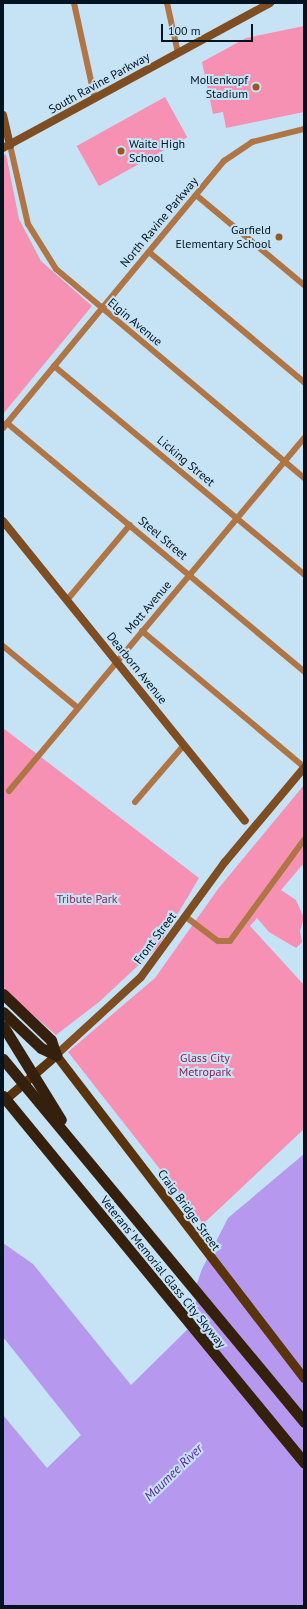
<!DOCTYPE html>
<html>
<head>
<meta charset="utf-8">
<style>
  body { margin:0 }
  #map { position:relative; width:307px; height:1609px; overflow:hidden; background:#c6e2f5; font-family:"PT Sans",sans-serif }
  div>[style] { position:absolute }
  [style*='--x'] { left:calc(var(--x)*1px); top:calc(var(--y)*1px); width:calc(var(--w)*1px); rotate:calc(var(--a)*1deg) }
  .green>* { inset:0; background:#f791b3; transform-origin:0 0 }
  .water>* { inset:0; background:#b699ef }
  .street>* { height:6px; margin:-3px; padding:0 3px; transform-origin:3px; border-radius:3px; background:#af7545 }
  .secondary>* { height:8px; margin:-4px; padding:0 4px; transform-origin:4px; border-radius:4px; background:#7e4d21 }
  .primary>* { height:9px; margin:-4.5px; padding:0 4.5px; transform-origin:4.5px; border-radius:4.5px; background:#59320e }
  .highway>* { height:11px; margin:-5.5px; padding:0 5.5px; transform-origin:5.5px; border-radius:5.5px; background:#35200e }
  .dots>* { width:11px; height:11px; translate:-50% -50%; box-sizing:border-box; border:2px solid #c6e2f5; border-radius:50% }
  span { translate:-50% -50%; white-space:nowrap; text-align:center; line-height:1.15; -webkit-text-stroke:4px #c6e2f5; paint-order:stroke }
  .poi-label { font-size:12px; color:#001320 }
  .right { translate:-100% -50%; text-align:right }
  .left { translate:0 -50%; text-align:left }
  .street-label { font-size:12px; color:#001320 }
  .park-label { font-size:12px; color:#902252 }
  .water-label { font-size:13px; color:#581a9a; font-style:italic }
  .frame { position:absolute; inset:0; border:4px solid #001320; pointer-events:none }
  .scale { position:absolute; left:161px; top:24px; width:92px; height:18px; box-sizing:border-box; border:2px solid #001320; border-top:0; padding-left:5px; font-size:12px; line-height:14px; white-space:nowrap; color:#001320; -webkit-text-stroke:3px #c6e2f5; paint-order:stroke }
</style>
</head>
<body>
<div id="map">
  <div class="green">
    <i style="clip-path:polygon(304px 26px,304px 112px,226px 128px,223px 112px,213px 114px,202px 62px,246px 38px)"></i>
    <i style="left:165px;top:97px;width:46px;height:101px;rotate:61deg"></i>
    <i style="clip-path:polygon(6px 154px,19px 219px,41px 261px,92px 306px,3px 414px,3px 156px)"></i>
    <i style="clip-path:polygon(3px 728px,199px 878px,158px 947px,99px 1002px,56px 1035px,3px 989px)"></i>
    <i style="clip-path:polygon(304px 785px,304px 863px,281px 890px,296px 900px,304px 918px,300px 931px,302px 942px,296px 948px,269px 932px,257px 918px,250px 926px,304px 985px,304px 1129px,203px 1224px,68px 1052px,155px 978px,218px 889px)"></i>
  </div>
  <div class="water">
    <i style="clip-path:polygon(304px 1154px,304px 1606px,3px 1606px,3px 1415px,47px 1468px,81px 1435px,3px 1337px,3px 1243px,33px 1264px,131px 1385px,195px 1322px,197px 1317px,188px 1308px,199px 1299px,195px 1289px,202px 1269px,228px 1218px)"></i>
  </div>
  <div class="street">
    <i style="--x:74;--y:3;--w:98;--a:77.7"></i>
    <i style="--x:167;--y:3;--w:51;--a:77.6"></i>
    <i style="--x:10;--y:145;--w:81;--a:77.2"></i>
    <i style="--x:28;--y:224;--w:53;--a:58.1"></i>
    <i style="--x:56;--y:269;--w:324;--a:40.1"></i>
    <i style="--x:196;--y:195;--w:141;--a:39.8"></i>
    <i style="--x:149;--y:252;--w:202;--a:40"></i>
    <i style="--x:54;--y:366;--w:325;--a:39.8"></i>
    <i style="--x:7;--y:423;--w:387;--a:39.9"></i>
    <i style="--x:3;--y:428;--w:347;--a:-50.4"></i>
    <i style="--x:224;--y:161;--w:34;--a:-34"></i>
    <i style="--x:252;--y:142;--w:54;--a:-14"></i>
    <i style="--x:67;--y:600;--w:98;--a:-50"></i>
    <i style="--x:142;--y:631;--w:212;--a:40"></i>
    <i style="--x:3;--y:646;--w:97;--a:39.6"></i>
    <i style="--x:9;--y:791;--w:460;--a:-50.1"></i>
    <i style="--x:135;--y:802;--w:75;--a:-49.3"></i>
    <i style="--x:186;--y:917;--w:40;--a:37"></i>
    <i style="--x:218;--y:941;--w:12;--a:0"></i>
    <i style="--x:230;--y:941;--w:125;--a:-53.8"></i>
  </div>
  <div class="secondary">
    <i style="--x:3;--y:115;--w:31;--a:77"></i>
    <i style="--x:3;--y:148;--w:304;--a:-28.5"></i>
    <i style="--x:3;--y:521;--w:385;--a:51.1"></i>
    <i style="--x:56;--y:1055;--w:115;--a:-42.5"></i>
    <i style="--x:141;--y:977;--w:142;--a:-53.9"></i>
    <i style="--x:225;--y:862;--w:123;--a:-50"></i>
  </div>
  <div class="primary">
    <i style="--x:3;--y:1101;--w:70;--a:-41"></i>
    <i style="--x:56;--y:1055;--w:407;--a:52.5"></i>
  </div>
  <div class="highway">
    <i style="--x:3;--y:994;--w:66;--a:43.8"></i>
    <i style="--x:51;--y:1040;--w:16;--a:72"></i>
    <i style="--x:3;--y:1012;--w:52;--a:43.5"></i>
    <i style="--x:41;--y:1048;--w:17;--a:25"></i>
    <i style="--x:3;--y:1026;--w:110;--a:58.3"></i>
    <i style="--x:3;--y:1059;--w:472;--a:50.3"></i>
    <i style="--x:3;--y:1096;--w:475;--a:50.6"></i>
  </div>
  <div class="dots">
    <i style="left:256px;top:87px;background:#97581e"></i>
    <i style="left:121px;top:151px;background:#97581e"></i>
    <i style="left:279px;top:237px;background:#97581e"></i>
  </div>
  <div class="poi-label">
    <span class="right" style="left:248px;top:87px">Mollenkopf<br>Stadium</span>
    <span class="left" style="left:129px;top:151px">Waite High<br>School</span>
    <span class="right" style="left:271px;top:237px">Garfield<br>Elementary School</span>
  </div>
  <div class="street-label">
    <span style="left:99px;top:83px;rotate:-29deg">South Ravine Parkway</span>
    <span style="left:159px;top:222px;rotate:-50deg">North Ravine Parkway</span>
    <span style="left:135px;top:322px;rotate:40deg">Elgin Avenue</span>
    <span style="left:186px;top:461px;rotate:40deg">Licking Street</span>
    <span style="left:163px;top:538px;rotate:40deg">Steel Street</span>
    <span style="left:148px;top:607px;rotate:-50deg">Mott Avenue</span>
    <span style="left:137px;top:668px;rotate:51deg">Dearborn Avenue</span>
    <span style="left:155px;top:938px;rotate:-53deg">Front Street</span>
    <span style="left:189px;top:1210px;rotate:54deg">Craig Bridge Street</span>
    <span style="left:163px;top:1272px;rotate:51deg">Veterans' Memorial Glass City Skyway</span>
  </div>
  <div class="park-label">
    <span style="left:87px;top:899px">Tribute Park</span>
    <span style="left:205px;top:1065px">Glass City<br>Metropark</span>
  </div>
  <div class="water-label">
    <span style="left:174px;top:1473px;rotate:-44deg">Maumee River</span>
  </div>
  <div class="frame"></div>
  <div class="scale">100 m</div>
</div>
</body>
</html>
